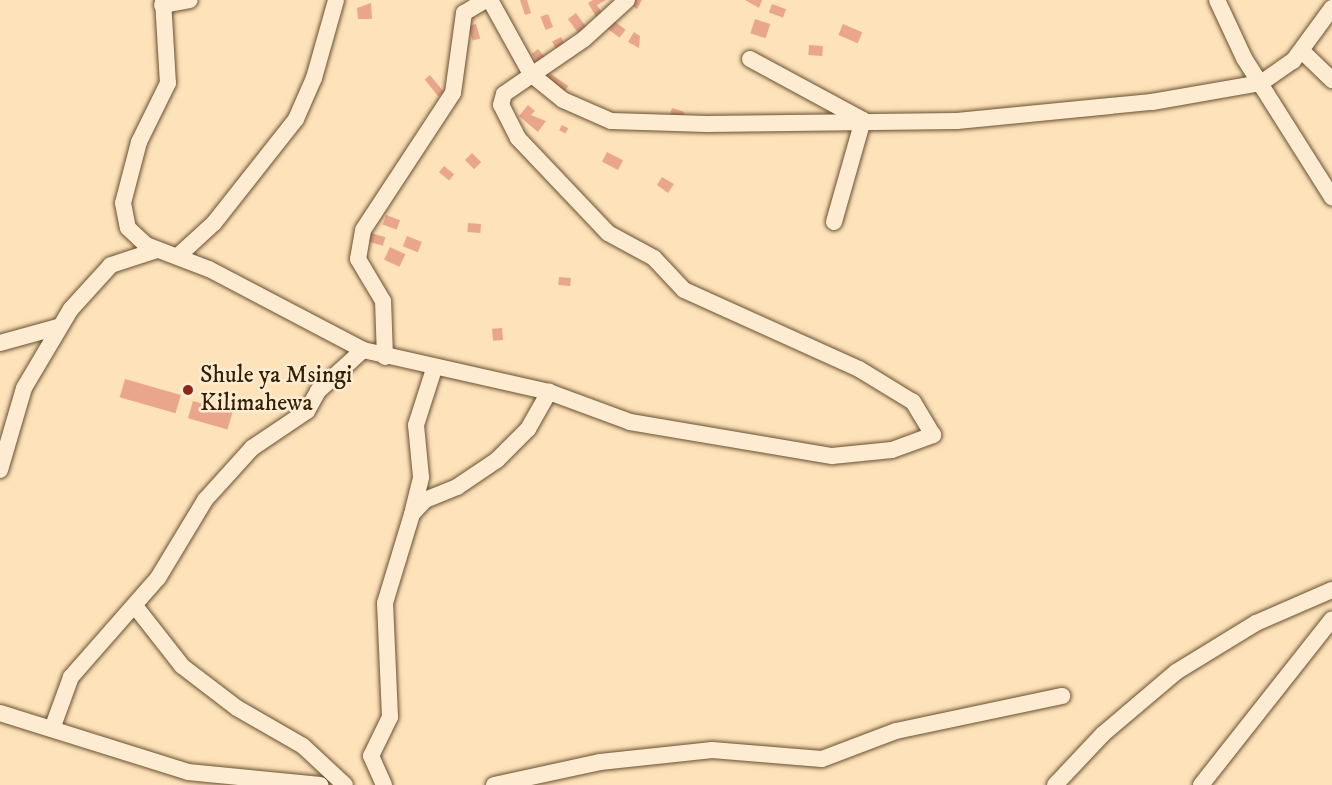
<!DOCTYPE html>
<html>
<head>
<meta charset="utf-8">
<style>
  body { margin:0 }
  #map { position:relative; width:1332px; height:785px; overflow:hidden; background:#fee2b9; font-family:"IM FELL DW Pica",serif }
  div>[style] { position:absolute }
  [style*='--x'] { left:calc(var(--x)*1px); top:calc(var(--y)*1px); width:calc(var(--w)*1px); rotate:calc(var(--a)*1deg) }
  .building>* { inset:0; background:#eaa68c; transform-origin:0 0 }
  .roads { filter:drop-shadow(0 0 2px #68502f) drop-shadow(0 0 2px #68502f) }
  .minor>* { height:16px; margin:-8px; padding:0 8px; transform-origin:8px; border-radius:8px; background:#feecd2 }
  .dots>* { width:16px; height:16px; translate:-50% -50%; box-sizing:border-box; border:3px solid #feecd2; border-radius:50% }
  span { translate:-50% -50%; white-space:nowrap; text-align:center; line-height:1.15; -webkit-text-stroke:5px #feecd2; paint-order:stroke }
  .poi-label { font-size:24px; color:#361f01 }
  .left { translate:0 -50%; text-align:left }
</style>
</head>
<body>
<div id="map">
  <div class="building">
    <i style="clip-path:polygon(520px 0,527px 0,531px 13px,525px 15px)"></i>
    <i style="clip-path:polygon(593px 0,606px 0,597px 5px,604px 16px,598px 20px,588px 3px)"></i>
    <i style="clip-path:polygon(633px 0,642px 0,637px 9px,630px 4px)"></i>
    <i style="clip-path:polygon(745px 0,762px 0,759px 8px)"></i>
    <i style="clip-path:polygon(371px 3px,372px 19px,358px 19px,357px 8px)"></i>
    <i style="left:772px;top:4px;width:15px;height:9px;rotate:20deg"></i>
    <i style="left:576px;top:13px;width:22px;height:10px;rotate:54deg"></i>
    <i style="left:548px;top:14px;width:14px;height:8px;rotate:69deg"></i>
    <i style="left:755px;top:19px;width:16px;height:15px;rotate:18deg"></i>
    <i style="left:613px;top:20px;width:16px;height:10px;rotate:38deg"></i>
    <i style="left:476px;top:24px;width:15px;height:8px;rotate:74deg"></i>
    <i style="left:843px;top:24px;width:21px;height:12px;rotate:23deg"></i>
    <i style="clip-path:polygon(634px 32px,640px 36px,639px 48px,628px 42px)"></i>
    <i style="left:561px;top:37px;width:11px;height:10px;rotate:63deg"></i>
    <i style="left:809px;top:45px;width:14px;height:10px;rotate:4deg"></i>
    <i style="left:538px;top:49px;width:13px;height:8px;rotate:51deg"></i>
    <i style="left:551px;top:74px;width:21px;height:9px;rotate:35deg"></i>
    <i style="left:430px;top:75px;width:22px;height:7px;rotate:51deg"></i>
    <i style="clip-path:polygon(528px 105px,535px 111px,531px 115px,546px 121px,538px 132px,519px 116px)"></i>
    <i style="left:672px;top:108px;width:13px;height:10px;rotate:18deg"></i>
    <i style="left:562px;top:125px;width:7px;height:6px;rotate:27deg"></i>
    <i style="left:607px;top:152px;width:18px;height:11px;rotate:27deg"></i>
    <i style="left:472px;top:153px;width:13px;height:10px;rotate:45deg"></i>
    <i style="left:444px;top:166px;width:13px;height:8px;rotate:39deg"></i>
    <i style="clip-path:polygon(662px 177px,674px 184px,668px 193px,657px 185px)"></i>
    <i style="left:386px;top:215px;width:15px;height:10px;rotate:20deg"></i>
    <i style="left:468px;top:223px;width:13px;height:9px;rotate:4deg"></i>
    <i style="left:371px;top:233px;width:15px;height:9px;rotate:16deg"></i>
    <i style="left:407px;top:236px;width:16px;height:11px;rotate:22deg"></i>
    <i style="left:390px;top:247px;width:17px;height:14px;rotate:25deg"></i>
    <i style="left:559px;top:277px;width:12px;height:8px;rotate:5deg"></i>
    <i style="left:502px;top:328px;width:12px;height:10px;rotate:85deg"></i>
    <i style="left:125px;top:379px;width:58px;height:19px;rotate:16deg"></i>
    <i style="left:193px;top:401px;width:41px;height:18px;rotate:16deg"></i>
  </div>
  <div class="roads">
    <div class="minor">
      <i style="--x:163;--y:0;--w:83;--a:86.6"></i>
      <i style="--x:168;--y:83;--w:66;--a:116.2"></i>
      <i style="--x:139;--y:142;--w:63;--a:104.7"></i>
      <i style="--x:123;--y:203;--w:25;--a:79"></i>
      <i style="--x:128;--y:228;--w:25;--a:43"></i>
      <i style="--x:146;--y:245;--w:67;--a:20.9"></i>
      <i style="--x:209;--y:269;--w:174;--a:27.7"></i>
      <i style="--x:363;--y:350;--w:191;--a:12.7"></i>
      <i style="--x:549;--y:392;--w:86;--a:20.3"></i>
      <i style="--x:630;--y:422;--w:205;--a:9.6"></i>
      <i style="--x:832;--y:456;--w:60;--a:-5.7"></i>
      <i style="--x:892;--y:450;--w:44;--a:-20.1"></i>
      <i style="--x:933;--y:435;--w:39;--a:-121"></i>
      <i style="--x:913;--y:402;--w:63;--a:-148.6"></i>
      <i style="--x:859;--y:369;--w:192;--a:-155.7"></i>
      <i style="--x:684;--y:290;--w:44;--a:-133.2"></i>
      <i style="--x:654;--y:258;--w:52;--a:-151.5"></i>
      <i style="--x:608;--y:233;--w:131;--a:-133.5"></i>
      <i style="--x:518;--y:138;--w:37;--a:-117"></i>
      <i style="--x:501;--y:105;--w:11;--a:-75"></i>
      <i style="--x:504;--y:94;--w:97;--a:-34.5"></i>
      <i style="--x:584;--y:39;--w:58;--a:-42.2"></i>
      <i style="--x:490;--y:0;--w:85;--a:61"></i>
      <i style="--x:531;--y:74;--w:41;--a:39.1"></i>
      <i style="--x:563;--y:100;--w:52;--a:23.6"></i>
      <i style="--x:611;--y:121;--w:96;--a:1.8"></i>
      <i style="--x:707;--y:124;--w:250;--a:-0.7"></i>
      <i style="--x:957;--y:121;--w:196;--a:-5.6"></i>
      <i style="--x:1152;--y:102;--w:111;--a:-9.9"></i>
      <i style="--x:1261;--y:83;--w:39;--a:-35"></i>
      <i style="--x:1293;--y:61;--w:66;--a:-53.7"></i>
      <i style="--x:1217;--y:0;--w:64;--a:65"></i>
      <i style="--x:1244;--y:58;--w:165;--a:57.7"></i>
      <i style="--x:162;--y:5;--w:28;--a:-10"></i>
      <i style="--x:1302;--y:51;--w:42;--a:44"></i>
      <i style="--x:750;--y:59;--w:128;--a:28.4"></i>
      <i style="--x:863;--y:120;--w:106;--a:105.9"></i>
      <i style="--x:178;--y:256;--w:49;--a:-42.5"></i>
      <i style="--x:214;--y:223;--w:132;--a:-51.7"></i>
      <i style="--x:296;--y:119;--w:45;--a:-66.3"></i>
      <i style="--x:314;--y:78;--w:81;--a:-74.2"></i>
      <i style="--x:0;--y:343;--w:60;--a:-15.4"></i>
      <i style="--x:385;--y:357;--w:56;--a:-92"></i>
      <i style="--x:383;--y:301;--w:49;--a:-120.8"></i>
      <i style="--x:358;--y:259;--w:29;--a:-80"></i>
      <i style="--x:363;--y:230;--w:164;--a:-56.7"></i>
      <i style="--x:453;--y:93;--w:81;--a:-82.2"></i>
      <i style="--x:464;--y:13;--w:26;--a:-31"></i>
      <i style="--x:0;--y:470;--w:85;--a:-73.7"></i>
      <i style="--x:24;--y:388;--w:92;--a:-59.3"></i>
      <i style="--x:71;--y:309;--w:59;--a:-47.7"></i>
      <i style="--x:111;--y:265;--w:48;--a:-18.1"></i>
      <i style="--x:413;--y:510;--w:34;--a:-76"></i>
      <i style="--x:421;--y:477;--w:52;--a:-95.5"></i>
      <i style="--x:416;--y:425;--w:59;--a:-72.2"></i>
      <i style="--x:135;--y:606;--w:76;--a:51.9"></i>
      <i style="--x:182;--y:666;--w:69;--a:37.4"></i>
      <i style="--x:237;--y:708;--w:76;--a:29.9"></i>
      <i style="--x:303;--y:746;--w:57;--a:42.9"></i>
      <i style="--x:0;--y:713;--w:197;--a:17.4"></i>
      <i style="--x:188;--y:772;--w:133;--a:5.6"></i>
      <i style="--x:52;--y:729;--w:55;--a:-69.9"></i>
      <i style="--x:71;--y:677;--w:132;--a:-48.7"></i>
      <i style="--x:158;--y:578;--w:91;--a:-58.9"></i>
      <i style="--x:205;--y:500;--w:70;--a:-47.9"></i>
      <i style="--x:252;--y:448;--w:66;--a:-33.9"></i>
      <i style="--x:307;--y:411;--w:23;--a:-61"></i>
      <i style="--x:318;--y:391;--w:61;--a:-42.3"></i>
      <i style="--x:384;--y:785;--w:32;--a:-114"></i>
      <i style="--x:371;--y:756;--w:43;--a:-64"></i>
      <i style="--x:390;--y:717;--w:114;--a:-92.5"></i>
      <i style="--x:385;--y:603;--w:93;--a:-73.1"></i>
      <i style="--x:412;--y:514;--w:19;--a:-47"></i>
      <i style="--x:425;--y:500;--w:35;--a:-22"></i>
      <i style="--x:457;--y:487;--w:48;--a:-34"></i>
      <i style="--x:497;--y:460;--w:44;--a:-45"></i>
      <i style="--x:528;--y:429;--w:43;--a:-60.4"></i>
      <i style="--x:494;--y:785;--w:108;--a:-12.2"></i>
      <i style="--x:600;--y:762;--w:113;--a:-6.1"></i>
      <i style="--x:712;--y:750;--w:110;--a:4.7"></i>
      <i style="--x:822;--y:759;--w:79;--a:-20.7"></i>
      <i style="--x:896;--y:731;--w:170;--a:-11.9"></i>
      <i style="--x:1055;--y:785;--w:70;--a:-46.7"></i>
      <i style="--x:1103;--y:734;--w:96;--a:-40.3"></i>
      <i style="--x:1176;--y:672;--w:94;--a:-31.5"></i>
      <i style="--x:1256;--y:623;--w:83;--a:-23.5"></i>
      <i style="--x:1201;--y:785;--w:211;--a:-51.7"></i>
    </div>
  </div>
  <div class="dots">
    <i style="left:188px;top:390px;background:#8f2418"></i>
  </div>
  <div class="poi-label">
    <span class="left" style="left:200px;top:390px">Shule ya Msingi<br>Kilimahewa</span>
  </div>
</div>
</body>
</html>
